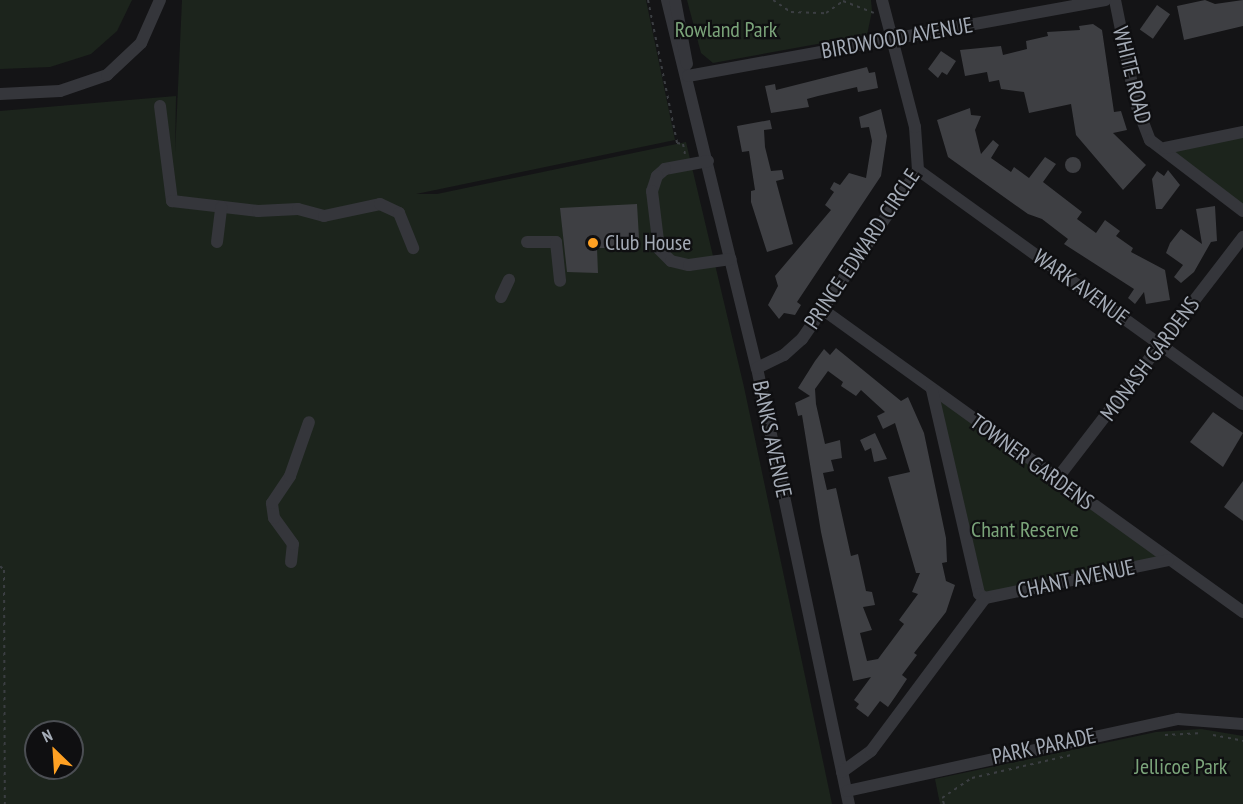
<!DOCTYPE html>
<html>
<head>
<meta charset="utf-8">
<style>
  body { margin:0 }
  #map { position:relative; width:1243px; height:804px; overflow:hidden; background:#141416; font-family:"PT Sans Narrow",sans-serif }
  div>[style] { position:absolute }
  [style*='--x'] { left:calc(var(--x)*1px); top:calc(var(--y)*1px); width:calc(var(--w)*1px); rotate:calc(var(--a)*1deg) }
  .green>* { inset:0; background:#1c241c }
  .building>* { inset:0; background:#3e3f43; transform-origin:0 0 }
  .round { border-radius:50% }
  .path>* { height:2px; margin-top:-1px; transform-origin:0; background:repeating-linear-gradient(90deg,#3b3e42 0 3px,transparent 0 7.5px) }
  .minor>* { height:12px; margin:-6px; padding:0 6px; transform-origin:6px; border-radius:6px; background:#35363b }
  .dots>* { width:16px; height:16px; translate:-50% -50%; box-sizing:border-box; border:3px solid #0f0f11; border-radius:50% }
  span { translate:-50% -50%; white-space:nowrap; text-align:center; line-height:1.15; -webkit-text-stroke:4.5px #0f0f11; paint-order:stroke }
  .park-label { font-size:22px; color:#7ba47a }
  .street-label { font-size:22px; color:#a5acb7 }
  .poi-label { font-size:22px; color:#a5acb7 }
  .left { translate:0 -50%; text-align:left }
  .north { position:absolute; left:24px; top:720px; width:60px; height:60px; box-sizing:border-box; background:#0f0f11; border:2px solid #4b4e53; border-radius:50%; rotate:335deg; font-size:16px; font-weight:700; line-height:24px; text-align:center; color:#a5acb7 }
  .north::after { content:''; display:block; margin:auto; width:21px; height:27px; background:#ffa123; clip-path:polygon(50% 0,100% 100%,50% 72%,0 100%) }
</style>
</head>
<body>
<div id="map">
  <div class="green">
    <i style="clip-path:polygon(0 0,132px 0,117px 31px,91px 54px,50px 67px,0 69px)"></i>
    <i style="clip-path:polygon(evenodd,182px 0,646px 0,675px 140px,416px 194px,437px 194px,686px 142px,744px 387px,832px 804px,0 804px,0 111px,176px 96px,175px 153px,182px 0,36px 732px,72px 732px,72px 768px,36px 768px,36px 732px)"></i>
    <i style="clip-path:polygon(687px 0,871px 0,872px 11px,867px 35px,713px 63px,701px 53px)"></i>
    <i style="clip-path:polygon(1243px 132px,1243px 211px,1165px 148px)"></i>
    <i style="clip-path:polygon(932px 390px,1168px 560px,985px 598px)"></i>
    <i style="clip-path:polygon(1201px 729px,1243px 736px,1243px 804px,940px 804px,935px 779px,1156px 732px)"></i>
  </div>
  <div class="building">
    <i style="clip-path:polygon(1205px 0,1215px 4px,1243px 0,1243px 26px,1184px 40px,1177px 6px)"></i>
    <i style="left:1157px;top:5px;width:16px;height:30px;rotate:35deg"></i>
    <i style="clip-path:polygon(1093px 24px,1102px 30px,1114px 112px,1121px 111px,1127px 130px,1113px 133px,1146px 165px,1123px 190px,1076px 135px,1071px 104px,1029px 113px,1024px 92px,1001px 89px,999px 80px,989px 82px,987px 72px,965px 76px,960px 50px,1001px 46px,1003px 55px,1027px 49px,1026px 41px,1048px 36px,1047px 32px,1080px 30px,1079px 26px)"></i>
    <i style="clip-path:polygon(941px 51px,956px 61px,947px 75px,942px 72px,938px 78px,928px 69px)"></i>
    <i style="clip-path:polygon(867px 67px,869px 73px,875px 72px,878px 88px,858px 92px,857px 87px,818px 96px,807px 99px,809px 107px,771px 113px,765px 86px,775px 84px,776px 90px)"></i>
    <i style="clip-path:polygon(970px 108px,971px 115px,981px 116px,975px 130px,981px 154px,993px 140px,999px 145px,991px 158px,1011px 172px,1014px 167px,1029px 178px,1045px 157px,1056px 164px,1043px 182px,1082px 212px,1077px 219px,1096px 233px,1105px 220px,1120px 231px,1116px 236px,1133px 248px,1131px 252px,1165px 270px,1170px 300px,1146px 304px,1144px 292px,1135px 304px,1128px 298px,1134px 289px,1064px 244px,1068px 239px,1042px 219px,1028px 214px,948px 157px,937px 120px)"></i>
    <i style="clip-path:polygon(881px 109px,887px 136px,881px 176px,797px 302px,801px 305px,795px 315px,784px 313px,779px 319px,768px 305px,778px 286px,775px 276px,831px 210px,825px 205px,834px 192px,830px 189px,834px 182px,840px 185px,849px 173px,866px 178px,872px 141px,869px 127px,861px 128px,859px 117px)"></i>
    <i style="clip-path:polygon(770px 120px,772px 129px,764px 130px,765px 147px,771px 171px,782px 170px,784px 179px,776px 181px,793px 244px,767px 252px,751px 202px,751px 191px,755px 190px,749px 151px,742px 152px,737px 126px)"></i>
    <i class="round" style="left:1065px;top:157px;width:16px;height:16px"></i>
    <i style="clip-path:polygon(1168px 170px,1180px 185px,1162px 209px,1156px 209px,1152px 179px,1157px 171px,1164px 176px)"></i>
    <i style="clip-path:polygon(637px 204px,639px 238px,624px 238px,624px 248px,597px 248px,598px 273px,567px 272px,560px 208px)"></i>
    <i style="clip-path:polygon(1215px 206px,1217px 241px,1211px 242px,1194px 272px,1181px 283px,1174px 277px,1183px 265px,1166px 253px,1170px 243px,1181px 229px,1202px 244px,1196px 209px)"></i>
    <i style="clip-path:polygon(evenodd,836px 348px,901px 401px,908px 397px,924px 433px,946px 538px,947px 562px,942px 563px,946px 581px,955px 585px,946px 612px,914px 653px,917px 655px,902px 675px,907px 679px,895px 697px,888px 707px,880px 701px,868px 717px,856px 708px,859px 704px,854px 700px,871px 677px,853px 681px,821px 532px,802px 415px,798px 416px,795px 403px,810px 396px,798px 388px,815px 361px,824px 349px,830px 355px,836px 348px,828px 371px,843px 382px,841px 386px,856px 396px,861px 390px,885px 412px,877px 416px,883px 429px,895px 423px,910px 472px,888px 477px,916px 573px,920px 573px,912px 592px,918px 594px,899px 620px,904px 624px,878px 659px,867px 661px,860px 633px,872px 630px,863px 607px,875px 605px,872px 592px,866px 591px,858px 554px,851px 556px,836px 488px,827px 490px,823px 473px,834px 471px,831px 460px,842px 458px,840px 440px,825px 444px,816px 404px,815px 389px,828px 371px)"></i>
    <i style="clip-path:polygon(1213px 412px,1243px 433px,1223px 467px,1190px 442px)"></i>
    <i style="clip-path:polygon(875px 433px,887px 459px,874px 462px,871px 448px,865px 451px,860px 440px)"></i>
    <i style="clip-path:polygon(1243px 481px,1243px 521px,1224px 507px)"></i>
  </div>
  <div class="path">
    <i style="--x:648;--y:0;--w:146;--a:78.5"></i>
    <i style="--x:677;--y:143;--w:6;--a:9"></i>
    <i style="--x:683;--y:144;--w:10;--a:79"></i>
    <i style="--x:773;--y:0;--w:22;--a:34"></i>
    <i style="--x:791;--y:12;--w:35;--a:2"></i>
    <i style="--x:826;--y:13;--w:21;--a:-35"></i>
    <i style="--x:843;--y:1;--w:33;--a:21"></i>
    <i style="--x:0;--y:566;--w:6;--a:45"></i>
    <i style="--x:4;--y:570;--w:234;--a:89.8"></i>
    <i style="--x:1165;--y:735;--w:33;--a:-3"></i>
    <i style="--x:1213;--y:735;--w:31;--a:11"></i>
    <i style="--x:944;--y:804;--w:6;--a:-108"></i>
    <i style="--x:942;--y:798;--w:36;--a:-34"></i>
    <i style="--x:972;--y:778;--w:103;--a:-13"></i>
  </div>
  <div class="minor">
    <i style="--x:667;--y:0;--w:379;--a:76.3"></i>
    <i style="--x:757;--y:368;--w:446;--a:78.1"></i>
    <i style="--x:675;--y:0;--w:65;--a:79.4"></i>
    <i style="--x:1115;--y:0;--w:106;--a:78.6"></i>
    <i style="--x:1136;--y:104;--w:39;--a:69"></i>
    <i style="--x:1150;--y:140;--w:117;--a:37.4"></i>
    <i style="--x:688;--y:76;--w:424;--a:-10.3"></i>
    <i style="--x:0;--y:94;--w:60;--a:-2.9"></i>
    <i style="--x:60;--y:91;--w:50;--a:-18.8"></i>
    <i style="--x:107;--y:75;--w:47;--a:-43.3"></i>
    <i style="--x:141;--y:43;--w:47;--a:-66.2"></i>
    <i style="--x:160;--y:106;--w:96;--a:82.8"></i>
    <i style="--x:172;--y:201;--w:87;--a:6.6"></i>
    <i style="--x:258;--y:211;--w:40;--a:-2.9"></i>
    <i style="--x:298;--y:209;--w:27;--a:15"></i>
    <i style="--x:324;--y:216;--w:57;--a:-12.1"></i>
    <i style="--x:380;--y:204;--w:21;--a:25"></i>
    <i style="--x:399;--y:213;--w:38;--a:68"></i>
    <i style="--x:1165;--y:148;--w:80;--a:-11.6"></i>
    <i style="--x:708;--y:161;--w:44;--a:169.5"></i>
    <i style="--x:665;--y:169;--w:11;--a:139"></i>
    <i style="--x:657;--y:176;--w:16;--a:108"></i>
    <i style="--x:652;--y:191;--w:58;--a:83.1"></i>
    <i style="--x:659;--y:249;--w:17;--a:45"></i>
    <i style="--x:671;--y:261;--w:18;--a:13"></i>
    <i style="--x:689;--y:265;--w:42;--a:-8.1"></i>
    <i style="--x:918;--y:170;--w:400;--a:35.8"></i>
    <i style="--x:217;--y:242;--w:35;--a:-83"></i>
    <i style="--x:527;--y:242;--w:29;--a:0"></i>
    <i style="--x:556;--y:242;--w:39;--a:84"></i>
    <i style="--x:501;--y:297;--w:19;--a:-65"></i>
    <i style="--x:822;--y:309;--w:519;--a:35.74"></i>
    <i style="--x:757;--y:368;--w:30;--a:-26"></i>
    <i style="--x:784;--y:355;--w:24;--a:-42"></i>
    <i style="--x:802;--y:339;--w:205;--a:-55.5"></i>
    <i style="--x:918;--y:170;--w:43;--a:-94"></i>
    <i style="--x:915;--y:127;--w:131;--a:-104.6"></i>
    <i style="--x:932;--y:390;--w:209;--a:77"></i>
    <i style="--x:979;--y:594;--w:7;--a:34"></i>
    <i style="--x:1056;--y:480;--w:307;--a:-52.4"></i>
    <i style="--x:291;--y:562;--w:18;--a:-84"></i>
    <i style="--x:293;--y:544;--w:32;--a:-126"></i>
    <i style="--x:274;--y:518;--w:15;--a:-98"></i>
    <i style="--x:272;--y:503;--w:32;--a:-56"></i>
    <i style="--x:290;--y:476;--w:57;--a:-70.6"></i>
    <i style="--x:985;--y:598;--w:187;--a:-11.7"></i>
    <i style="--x:842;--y:772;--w:36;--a:-36"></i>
    <i style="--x:871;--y:751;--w:191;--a:-53.3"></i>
    <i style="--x:847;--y:791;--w:339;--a:-12.3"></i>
    <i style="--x:1178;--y:719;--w:65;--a:4.4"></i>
  </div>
  <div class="dots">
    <i style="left:593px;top:243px;background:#ffa123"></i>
  </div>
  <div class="park-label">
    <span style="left:726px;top:30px">Rowland Park</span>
    <span style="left:1025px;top:530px">Chant Reserve</span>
    <span style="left:1181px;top:767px">Jellicoe Park</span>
  </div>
  <div class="street-label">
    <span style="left:897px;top:38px;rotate:-10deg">BIRDWOOD AVENUE</span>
    <span style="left:1132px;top:75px;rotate:76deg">WHITE ROAD</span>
    <span style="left:862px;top:249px;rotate:-56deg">PRINCE EDWARD CIRCLE</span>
    <span style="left:1081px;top:287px;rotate:36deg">WARK AVENUE</span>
    <span style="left:1150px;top:359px;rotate:-53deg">MONASH GARDENS</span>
    <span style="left:772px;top:439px;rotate:78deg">BANKS AVENUE</span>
    <span style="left:1032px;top:462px;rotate:36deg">TOWNER GARDENS</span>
    <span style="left:1076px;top:579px;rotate:-12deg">CHANT AVENUE</span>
    <span style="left:1044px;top:746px;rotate:-12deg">PARK PARADE</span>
  </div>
  <div class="poi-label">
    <span class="left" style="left:605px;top:243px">Club House</span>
  </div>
  <div class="north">N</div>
</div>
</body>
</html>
